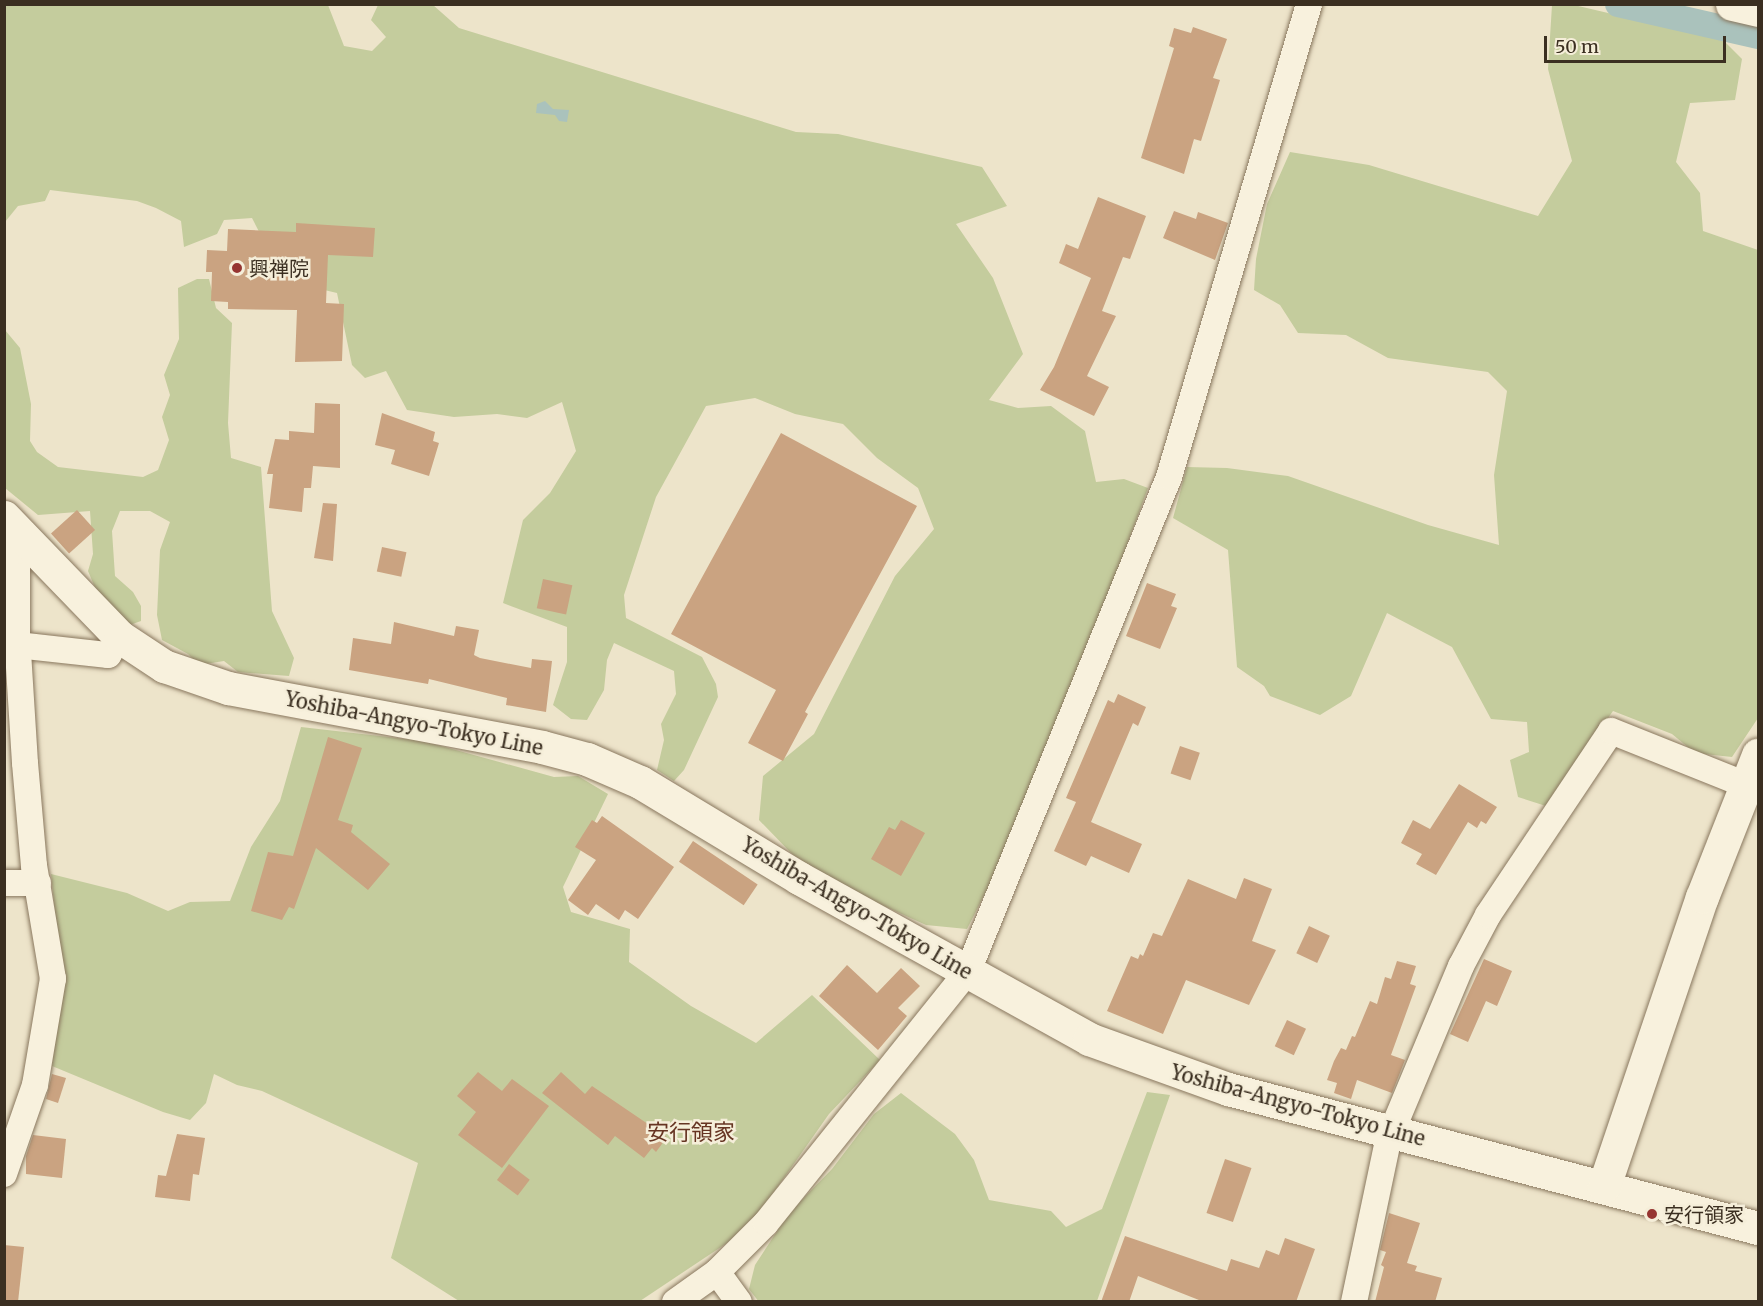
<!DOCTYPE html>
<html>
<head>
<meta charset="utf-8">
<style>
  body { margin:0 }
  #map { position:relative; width:1763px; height:1306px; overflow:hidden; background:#ede4ca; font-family:Merriweather,"Noto Sans JP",serif }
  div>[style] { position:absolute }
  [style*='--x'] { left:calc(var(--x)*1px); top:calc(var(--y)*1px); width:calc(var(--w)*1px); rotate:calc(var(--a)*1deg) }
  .green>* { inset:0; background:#c4cc9d }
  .water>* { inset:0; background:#aac2bc }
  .canal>* { height:26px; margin:-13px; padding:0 13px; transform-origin:13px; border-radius:13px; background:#aac2bc }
  .building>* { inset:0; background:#caa381; transform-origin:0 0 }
  .roads { filter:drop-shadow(0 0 2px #89775e) drop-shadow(0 0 2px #89775e) }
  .street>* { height:26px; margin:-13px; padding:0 13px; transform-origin:13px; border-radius:13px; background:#f8f1dd }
  .secondary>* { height:33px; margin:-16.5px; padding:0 16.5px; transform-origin:16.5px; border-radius:16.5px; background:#f8f1dd }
  .dots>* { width:16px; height:16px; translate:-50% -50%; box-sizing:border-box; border:3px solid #f5eed9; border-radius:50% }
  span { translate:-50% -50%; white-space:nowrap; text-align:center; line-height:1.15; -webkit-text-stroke:5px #f5eed9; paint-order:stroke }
  .poi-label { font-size:20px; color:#3b2f21 }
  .left { translate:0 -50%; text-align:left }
  .street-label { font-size:20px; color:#3b2f21 }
  .quarter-label { font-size:22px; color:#663422 }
  .frame { position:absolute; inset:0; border:6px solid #3b2f21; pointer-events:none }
  .scale { position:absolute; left:1544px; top:36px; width:182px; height:27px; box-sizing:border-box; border:3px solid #3b2f21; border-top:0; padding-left:8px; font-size:18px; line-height:21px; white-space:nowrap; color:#3b2f21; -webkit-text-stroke:4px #f5eed9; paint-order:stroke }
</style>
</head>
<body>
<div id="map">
  <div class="green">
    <i style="clip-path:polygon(4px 5px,328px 5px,344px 46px,372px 51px,386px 37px,371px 20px,378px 5px,433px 5px,459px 28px,796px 132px,838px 134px,982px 167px,1007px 206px,956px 224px,993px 278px,1023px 354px,989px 400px,1018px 408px,1051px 406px,1085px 431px,1096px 482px,1124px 479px,1148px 488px,1035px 795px,967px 929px,926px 925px,853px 892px,793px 855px,759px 820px,763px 776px,814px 734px,895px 576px,934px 529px,918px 488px,877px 458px,843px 424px,795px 414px,755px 398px,706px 406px,656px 497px,624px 595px,626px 618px,702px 657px,716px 684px,718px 697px,684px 770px,674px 781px,657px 770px,664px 740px,661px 724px,676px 694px,674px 671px,614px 643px,607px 660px,604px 690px,587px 720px,571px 719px,553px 705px,567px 662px,567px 627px,503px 603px,523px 520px,550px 493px,576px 451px,562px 402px,527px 418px,497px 414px,454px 417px,407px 410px,386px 371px,365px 378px,352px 365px,337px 293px,278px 279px,268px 249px,252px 218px,224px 220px,217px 234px,184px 247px,181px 221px,156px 208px,137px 201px,50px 190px,45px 201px,18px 206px,5px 222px)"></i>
    <i style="clip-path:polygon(1552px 5px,1574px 5px,1723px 40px,1742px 59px,1735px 100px,1690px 103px,1676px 162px,1700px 193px,1703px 231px,1758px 250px,1758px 718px,1732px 757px,1695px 753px,1672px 734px,1613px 711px,1546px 806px,1518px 797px,1510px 760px,1529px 752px,1527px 722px,1491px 719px,1452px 647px,1387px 613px,1351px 696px,1320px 715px,1270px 696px,1264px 686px,1237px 667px,1228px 550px,1173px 518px,1187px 467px,1227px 468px,1288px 476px,1428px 525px,1499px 545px,1494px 475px,1507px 391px,1488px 372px,1388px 358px,1346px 335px,1298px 333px,1280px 305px,1254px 290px,1256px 259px,1267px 204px,1290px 152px,1369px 165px,1538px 216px,1572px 161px,1548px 69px)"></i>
    <i style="clip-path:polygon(197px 279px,209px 279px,216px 308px,232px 323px,228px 423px,231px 458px,261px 467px,272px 611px,294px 658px,289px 676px,238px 672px,224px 661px,199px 665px,188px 654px,162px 640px,157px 615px,160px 550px,170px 522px,150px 511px,120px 511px,112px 531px,115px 576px,133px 592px,141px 606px,141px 621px,124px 627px,96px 590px,88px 571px,93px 554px,90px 511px,38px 515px,5px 488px,5px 330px,20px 348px,31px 404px,30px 441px,37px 452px,58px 467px,143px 477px,158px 470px,169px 440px,162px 417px,170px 395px,164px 375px,179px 339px,178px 288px)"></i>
    <i style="clip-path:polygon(301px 727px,423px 741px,554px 777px,578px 776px,608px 794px,563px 887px,571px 912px,630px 929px,629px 962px,691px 1006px,756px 1043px,812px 995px,880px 1060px,829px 1114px,748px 1229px,640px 1301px,459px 1301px,391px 1258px,418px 1163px,262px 1091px,237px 1085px,214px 1074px,206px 1103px,190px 1120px,163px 1112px,52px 1066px,62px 982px,51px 874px,127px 893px,168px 911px,190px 902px,230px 901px,251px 847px,280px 801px)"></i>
    <i style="clip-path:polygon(1147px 1092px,1170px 1095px,1097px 1301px,759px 1302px,749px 1289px,755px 1265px,789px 1213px,832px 1169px,874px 1114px,901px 1093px,955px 1134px,974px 1160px,989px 1200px,1051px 1211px,1066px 1227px,1102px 1209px)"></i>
  </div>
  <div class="water">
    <i style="clip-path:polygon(545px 101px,553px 109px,569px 110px,567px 122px,559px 121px,555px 115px,536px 113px,537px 104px)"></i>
  </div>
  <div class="canal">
    <i style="--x:1618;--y:4;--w:144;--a:12.9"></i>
  </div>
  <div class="building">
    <i style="clip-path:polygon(1193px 27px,1227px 39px,1213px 78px,1220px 80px,1201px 141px,1194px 139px,1184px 174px,1141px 158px,1174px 48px,1169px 46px,1174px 28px,1191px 33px)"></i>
    <i style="clip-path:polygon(1098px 197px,1146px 216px,1130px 259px,1123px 257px,1102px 311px,1116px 316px,1087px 376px,1109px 387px,1094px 416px,1040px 390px,1054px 367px,1091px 278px,1059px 263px,1066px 244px,1078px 249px)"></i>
    <i style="clip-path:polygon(1174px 211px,1196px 219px,1198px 212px,1228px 223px,1215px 260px,1163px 238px)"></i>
    <i style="clip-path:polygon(296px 223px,375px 228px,373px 257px,328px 255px,326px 303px,344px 304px,342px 361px,295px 362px,297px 310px,228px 309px,228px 302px,211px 301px,212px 272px,206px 272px,207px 250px,227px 251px,228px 229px,296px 232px)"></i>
    <i style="clip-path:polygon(315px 403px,340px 404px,340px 468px,313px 466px,311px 488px,304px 488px,302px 512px,269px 508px,273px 474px,267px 474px,275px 439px,289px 440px,289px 431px,314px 433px)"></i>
    <i style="clip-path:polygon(382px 413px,435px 432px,433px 441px,439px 443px,429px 476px,391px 464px,395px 450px,375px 445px)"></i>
    <i style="clip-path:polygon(781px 433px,917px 506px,805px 712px,808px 714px,783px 761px,748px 743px,776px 690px,671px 634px)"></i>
    <i style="clip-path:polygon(323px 503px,337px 504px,333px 561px,314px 558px)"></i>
    <i style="left:77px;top:510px;width:27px;height:35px;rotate:48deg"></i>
    <i style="left:382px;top:547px;width:25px;height:25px;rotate:12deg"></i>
    <i style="left:543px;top:579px;width:30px;height:30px;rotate:12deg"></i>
    <i style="clip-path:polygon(1147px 583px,1176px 594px,1171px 606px,1177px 608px,1160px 649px,1126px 636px)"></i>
    <i style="clip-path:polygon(394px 622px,454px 636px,456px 626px,479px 630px,474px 655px,480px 658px,531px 668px,532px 659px,552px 661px,546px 712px,506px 705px,507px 698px,429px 679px,428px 684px,349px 670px,353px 638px,391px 644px)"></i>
    <i style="clip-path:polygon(1118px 694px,1146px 707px,1138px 726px,1133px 723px,1091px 822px,1142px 844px,1129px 873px,1091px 856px,1086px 866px,1054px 851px,1076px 802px,1066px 798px,1108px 700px,1114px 703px)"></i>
    <i style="clip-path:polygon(328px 737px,362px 748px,338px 820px,353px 825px,351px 832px,390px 864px,368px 890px,316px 848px,294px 909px,289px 907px,282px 920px,251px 911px,268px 852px,293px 856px)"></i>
    <i style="left:1180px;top:746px;width:21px;height:29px;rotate:19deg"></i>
    <i style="clip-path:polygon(1459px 784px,1497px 807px,1486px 824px,1481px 821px,1477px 828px,1468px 822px,1436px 875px,1416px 864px,1422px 854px,1401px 843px,1413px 820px,1430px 829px)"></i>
    <i style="clip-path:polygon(602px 816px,674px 867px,638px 919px,625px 910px,619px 920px,596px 904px,588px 915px,568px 900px,596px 860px,575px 847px,592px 820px,597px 823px)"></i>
    <i style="clip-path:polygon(901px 820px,925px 833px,901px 876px,871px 859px,889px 827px,895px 830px)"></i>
    <i style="left:693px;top:841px;width:78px;height:25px;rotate:34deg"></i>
    <i style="clip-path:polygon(1244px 878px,1272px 889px,1252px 941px,1276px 950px,1249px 1005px,1186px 980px,1163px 1034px,1107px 1011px,1131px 956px,1138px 959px,1140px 954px,1143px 956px,1153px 933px,1162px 936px,1188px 879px,1236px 899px)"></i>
    <i style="left:1309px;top:926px;width:23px;height:30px;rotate:25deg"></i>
    <i style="clip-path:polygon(1484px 959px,1512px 971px,1497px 1006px,1486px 1001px,1468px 1042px,1450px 1034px)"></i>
    <i style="clip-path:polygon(1397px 961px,1416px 966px,1410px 984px,1416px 986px,1391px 1055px,1405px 1060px,1392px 1093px,1357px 1080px,1351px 1099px,1334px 1093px,1337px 1083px,1327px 1080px,1334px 1061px,1341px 1048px,1346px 1050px,1352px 1036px,1355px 1037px,1370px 1001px,1377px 1004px,1385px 977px,1391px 979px)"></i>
    <i style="clip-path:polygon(847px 965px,877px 993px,901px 968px,920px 986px,898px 1008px,907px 1016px,878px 1050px,819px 996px)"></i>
    <i style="left:1287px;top:1020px;width:21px;height:29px;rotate:25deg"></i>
    <i style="clip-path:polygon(478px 1072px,502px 1091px,512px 1079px,549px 1106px,502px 1168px,458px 1135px,476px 1112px,457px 1096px)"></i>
    <i style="clip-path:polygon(561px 1072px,585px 1094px,592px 1086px,667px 1137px,656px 1152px,652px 1148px,644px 1158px,615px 1136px,608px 1145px,542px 1093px)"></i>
    <i style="clip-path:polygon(52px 1074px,66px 1078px,58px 1103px,46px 1099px)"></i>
    <i style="clip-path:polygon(177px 1134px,205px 1138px,199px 1175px,193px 1174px,190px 1201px,155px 1197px,158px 1175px,166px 1176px)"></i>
    <i style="clip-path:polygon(33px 1135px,66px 1139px,62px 1178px,26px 1174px,26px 1156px)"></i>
    <i style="left:1225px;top:1159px;width:28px;height:57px;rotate:19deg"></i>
    <i style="left:509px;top:1164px;width:26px;height:20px;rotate:37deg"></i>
    <i style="clip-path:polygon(1389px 1213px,1420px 1223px,1407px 1263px,1417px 1266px,1415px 1271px,1442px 1278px,1435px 1302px,1375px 1302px,1384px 1267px,1381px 1265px,1386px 1252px,1380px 1250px)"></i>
    <i style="clip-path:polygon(1125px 1236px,1227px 1271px,1231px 1259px,1259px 1268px,1266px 1250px,1279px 1255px,1285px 1238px,1315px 1249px,1296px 1302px,1204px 1302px,1138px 1276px,1129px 1302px,1101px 1302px)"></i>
    <i style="clip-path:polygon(4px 1245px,24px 1247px,18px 1302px,4px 1302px)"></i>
  </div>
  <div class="roads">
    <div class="street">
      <i style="--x:17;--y:645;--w:92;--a:6.3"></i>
      <i style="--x:108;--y:655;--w:22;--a:-56"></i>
      <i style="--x:4;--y:883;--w:34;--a:0"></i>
      <i style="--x:1392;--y:1131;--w:179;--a:-67.3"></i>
      <i style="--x:1461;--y:966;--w:58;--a:-62.1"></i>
      <i style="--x:1488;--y:915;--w:221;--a:-56.2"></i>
      <i style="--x:1611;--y:731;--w:145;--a:21.8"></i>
      <i style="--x:4;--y:1174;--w:94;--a:-70.8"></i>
      <i style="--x:35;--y:1085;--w:108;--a:-80.4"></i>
      <i style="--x:53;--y:979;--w:115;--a:-99.5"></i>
      <i style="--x:34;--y:866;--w:103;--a:-95"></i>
      <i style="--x:25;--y:763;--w:128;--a:-93.6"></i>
      <i style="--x:17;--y:635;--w:84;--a:-90"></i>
      <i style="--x:17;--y:551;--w:14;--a:-69"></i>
      <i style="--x:717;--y:1272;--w:37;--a:54"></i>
      <i style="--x:675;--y:1302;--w:52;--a:-35.5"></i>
      <i style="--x:717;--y:1272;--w:69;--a:-45"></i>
      <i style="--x:766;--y:1223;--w:323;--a:-51.3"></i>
      <i style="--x:968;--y:971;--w:533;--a:-67.86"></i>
      <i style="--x:1169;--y:477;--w:493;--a:-73.5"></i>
      <i style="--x:1354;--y:1302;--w:175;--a:-78.1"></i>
    </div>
    <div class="secondary">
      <i style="--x:1732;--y:4;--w:27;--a:13"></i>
      <i style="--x:4;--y:517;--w:167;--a:46"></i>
      <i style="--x:120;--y:637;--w:53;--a:33.4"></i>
      <i style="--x:164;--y:666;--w:68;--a:19"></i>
      <i style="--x:228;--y:688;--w:319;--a:10.6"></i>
      <i style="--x:542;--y:747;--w:47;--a:14.9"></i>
      <i style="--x:587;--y:759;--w:58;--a:23.5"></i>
      <i style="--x:640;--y:782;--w:186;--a:31.1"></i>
      <i style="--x:799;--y:878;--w:332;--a:29"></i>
      <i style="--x:1089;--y:1039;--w:148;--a:19.8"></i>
      <i style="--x:1228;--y:1089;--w:548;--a:14.7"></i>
      <i style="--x:1604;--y:1186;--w:305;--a:-71.3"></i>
      <i style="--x:1702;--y:897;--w:153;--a:-68.5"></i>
    </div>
  </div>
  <div class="dots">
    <i style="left:237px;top:268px;background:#963531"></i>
    <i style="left:1652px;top:1214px;background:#963531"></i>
  </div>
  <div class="poi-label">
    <span class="left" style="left:249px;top:268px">興禅院</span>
    <span class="left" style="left:1664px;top:1214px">安行領家</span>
  </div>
  <div class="street-label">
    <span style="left:414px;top:723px;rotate:11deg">Yoshiba-Angyo-Tokyo Line</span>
    <span style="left:857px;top:908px;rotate:30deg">Yoshiba-Angyo-Tokyo Line</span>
    <span style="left:1298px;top:1105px;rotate:15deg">Yoshiba-Angyo-Tokyo Line</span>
  </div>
  <div class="quarter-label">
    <span style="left:691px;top:1133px">安行領家</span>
  </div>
  <div class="frame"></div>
  <div class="scale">50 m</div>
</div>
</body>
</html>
